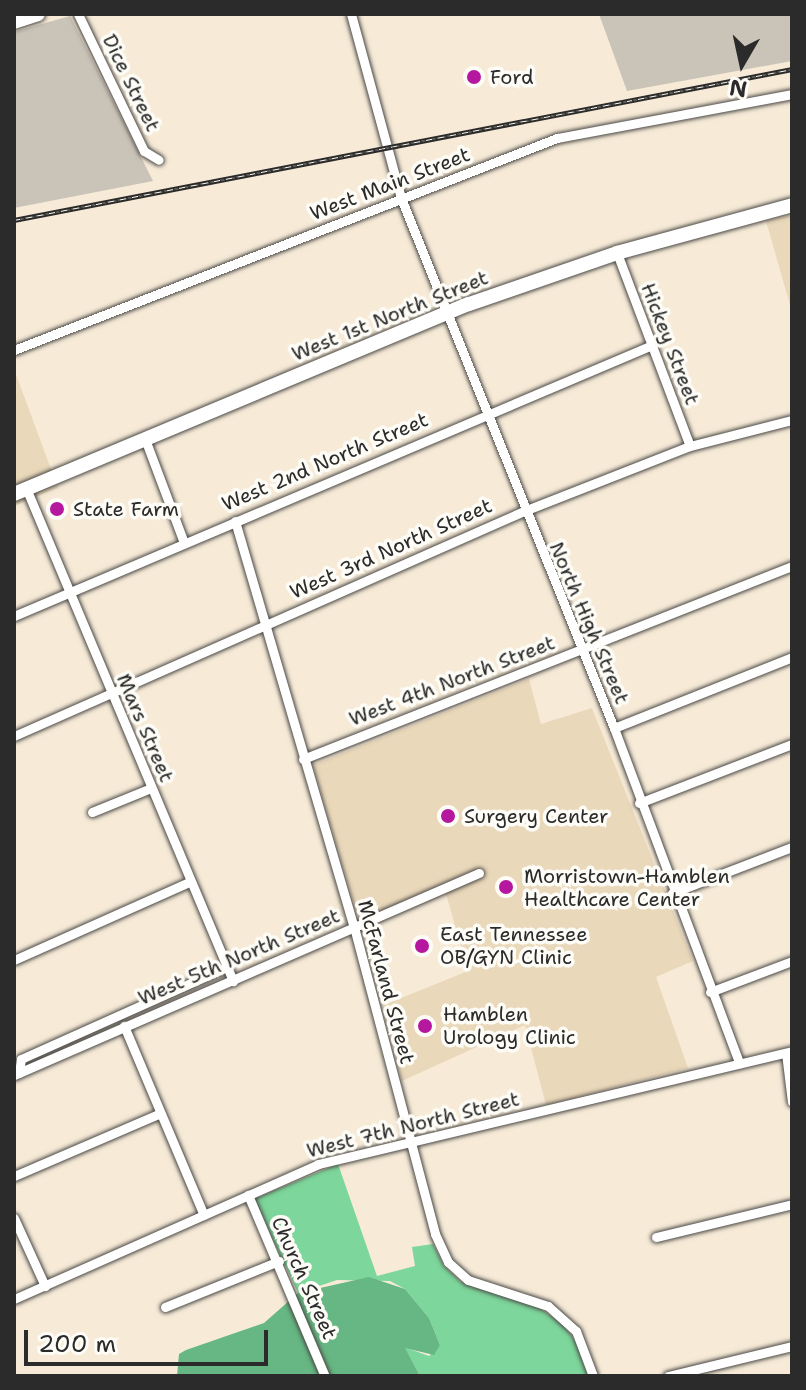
<!DOCTYPE html>
<html>
<head>
<meta charset="utf-8">
<style>
  body { margin:0 }
  #map { position:relative; width:806px; height:1390px; overflow:hidden; background:#f7ebd8; font-family:"Shantell Sans",sans-serif }
  div>[style] { position:absolute }
  [style*='--x'] { left:calc(var(--x)*1px); top:calc(var(--y)*1px); width:calc(var(--w)*1px); rotate:calc(var(--a)*1deg) }
  .built>* { inset:0; background:#ead8ba }
  .industrial>* { inset:0; background:#cac3b8 }
  .green>* { inset:0; background:#7dd69b }
  .forest>* { inset:0; background:#66b783 }
  .roads { filter:drop-shadow(0 0 2px #4a4845) drop-shadow(0 0 2px #4a4845) }
  .minor>* { height:9px; margin:-4.5px; padding:0 4.5px; transform-origin:4.5px; border-radius:4.5px; background:#fff }
  .secondary>* { height:14px; margin:-7px; padding:0 7px; transform-origin:7px; border-radius:7px; background:#fff }
  .primary>* { height:14px; margin:-7px; padding:0 7px; transform-origin:7px; border-radius:7px; background:#fff }
  .rail>* { height:5px; margin-top:-2.5px; transform-origin:0; background:repeating-linear-gradient(90deg,#fdfcf7 0 6px,#2b2b2b 0 12px); box-sizing:border-box; border-block:2px solid #2b2b2b }
  .dots>* { width:22px; height:22px; translate:-50% -50%; box-sizing:border-box; border:4px solid #fdfcf7; border-radius:50% }
  span { translate:-50% -50%; white-space:nowrap; text-align:center; line-height:1.15; -webkit-text-stroke:7px #fdfcf7; paint-order:stroke }
  .poi-label { font-size:20px; color:#2b2b2b }
  .left { translate:0 -50%; text-align:left }
  .street-label { font-size:20px; color:#2b2b2b }
  .frame { position:absolute; inset:0; border:16px solid #2b2b2b; pointer-events:none }
  .north { position:absolute; left:702px; top:24px; width:80px; height:80px; -webkit-text-stroke:6px #fdfcf7; paint-order:stroke; rotate:189deg; font-size:22px; font-weight:700; line-height:32px; text-align:center; color:#2b2b2b }
  .north::after { content:''; display:block; margin:auto; width:28px; height:36px; background:#2b2b2b; clip-path:polygon(50% 0,100% 100%,50% 72%,0 100%) }
  .scale { position:absolute; left:24px; top:1330px; width:244px; height:36px; box-sizing:border-box; border:4px solid #2b2b2b; border-top:0; padding-left:10px; font-size:24px; line-height:28px; white-space:nowrap; color:#2b2b2b; -webkit-text-stroke:6px #fdfcf7; paint-order:stroke }
</style>
</head>
<body>
<div id="map">
  <div class="built">
    <i style="clip-path:polygon(792px 215px,792px 312px,766px 221px)"></i>
    <i style="clip-path:polygon(14px 369px,58px 488px,14px 506px)"></i>
    <i style="clip-path:polygon(529px 679px,541px 724px,592px 708px,693px 961px,656px 977px,688px 1068px,546px 1105px,525px 1025px,402px 1081px,384px 1005px,468px 971px,446px 894px,362px 930px,313px 765px)"></i>
  </div>
  <div class="industrial">
    <i style="clip-path:polygon(599px 14px,792px 14px,792px 61px,627px 91px)"></i>
    <i style="clip-path:polygon(70px 16px,153px 181px,14px 208px,14px 32px)"></i>
  </div>
  <div class="green">
    <i style="clip-path:polygon(338px 1164px,377px 1276px,415px 1266px,412px 1247px,433px 1244px,444px 1266px,461px 1282px,539px 1308px,563px 1324px,581px 1349px,588px 1376px,420px 1376px,404px 1347px,429px 1356px,440px 1345px,429px 1318px,405px 1289px,390px 1281px,337px 1280px,298px 1293px,254px 1199px)"></i>
  </div>
  <div class="forest">
    <i style="clip-path:polygon(369px 1277px,405px 1289px,429px 1318px,440px 1345px,434px 1355px,405px 1348px,420px 1376px,177px 1376px,179px 1354px,186px 1350px,264px 1323px,298px 1293px)"></i>
  </div>
  <div class="roads">
    <div class="minor">
      <i style="--x:78;--y:14;--w:152;--a:64.3"></i>
      <i style="--x:144;--y:151;--w:17;--a:31"></i>
      <i style="--x:351;--y:14;--w:191;--a:74.8"></i>
      <i style="--x:401;--y:198;--w:571;--a:68.11"></i>
      <i style="--x:614;--y:728;--w:358;--a:69.5"></i>
      <i style="--x:617;--y:253;--w:206;--a:69.3"></i>
      <i style="--x:14;--y:350;--w:583;--a:-21.33"></i>
      <i style="--x:557;--y:138;--w:239;--a:-10.6"></i>
      <i style="--x:145;--y:439;--w:111;--a:69.4"></i>
      <i style="--x:26;--y:488;--w:535;--a:67.22"></i>
      <i style="--x:235;--y:521;--w:423;--a:73.7"></i>
      <i style="--x:354;--y:927;--w:318;--a:75.2"></i>
      <i style="--x:435;--y:1234;--w:31;--a:65"></i>
      <i style="--x:448;--y:1262;--w:27;--a:42"></i>
      <i style="--x:468;--y:1280;--w:84;--a:18"></i>
      <i style="--x:548;--y:1306;--w:38;--a:42"></i>
      <i style="--x:576;--y:1331;--w:48;--a:69.3"></i>
      <i style="--x:14;--y:616;--w:693;--a:-23.01"></i>
      <i style="--x:614;--y:728;--w:192;--a:-21.7"></i>
      <i style="--x:14;--y:736;--w:557;--a:-23.81"></i>
      <i style="--x:524;--y:511;--w:178;--a:-21.4"></i>
      <i style="--x:690;--y:446;--w:105;--a:-14.3"></i>
      <i style="--x:303;--y:759;--w:526;--a:-21.54"></i>
      <i style="--x:639;--y:803;--w:164;--a:-21.1"></i>
      <i style="--x:92;--y:812;--w:64;--a:-22.1"></i>
      <i style="--x:672;--y:893;--w:129;--a:-21"></i>
      <i style="--x:14;--y:960;--w:192;--a:-24"></i>
      <i style="--x:710;--y:992;--w:88;--a:-20.7"></i>
      <i style="--x:124;--y:1026;--w:205;--a:67.1"></i>
      <i style="--x:786;--y:1053;--w:49;--a:83"></i>
      <i style="--x:19;--y:1073;--w:14;--a:-82"></i>
      <i style="--x:21;--y:1059;--w:226;--a:-24.1"></i>
      <i style="--x:14;--y:1075;--w:507;--a:-23.48"></i>
      <i style="--x:14;--y:1176;--w:158;--a:-23.2"></i>
      <i style="--x:248;--y:1195;--w:197;--a:67"></i>
      <i style="--x:14;--y:1218;--w:75;--a:65.5"></i>
      <i style="--x:656;--y:1237;--w:140;--a:-13.6"></i>
      <i style="--x:14;--y:1299;--w:333;--a:-23.9"></i>
      <i style="--x:318;--y:1164;--w:487;--a:-13.4"></i>
      <i style="--x:165;--y:1307;--w:123;--a:-22"></i>
      <i style="--x:668;--y:1376;--w:128;--a:-13.6"></i>
    </div>
    <div class="secondary">
      <i style="--x:14;--y:494;--w:493;--a:-22.7"></i>
      <i style="--x:469;--y:304;--w:157;--a:-19"></i>
      <i style="--x:617;--y:253;--w:181;--a:-15.3"></i>
    </div>
    <div class="primary">
      <i style="--x:14;--y:22;--w:25;--a:-18"></i>
    </div>
  </div>
  <div class="rail">
    <i style="--x:14;--y:220;--w:793;--a:-10.98"></i>
  </div>
  <div class="dots">
    <i style="left:474px;top:77px;background:#b5179e"></i>
    <i style="left:57px;top:509px;background:#b5179e"></i>
    <i style="left:448px;top:816px;background:#b5179e"></i>
    <i style="left:506px;top:887px;background:#b5179e"></i>
    <i style="left:422px;top:946px;background:#b5179e"></i>
    <i style="left:425px;top:1026px;background:#b5179e"></i>
  </div>
  <div class="poi-label">
    <span class="left" style="left:490px;top:77px">Ford</span>
    <span class="left" style="left:73px;top:509px">State Farm</span>
    <span class="left" style="left:464px;top:816px">Surgery Center</span>
    <span class="left" style="left:524px;top:888px">Morristown-Hamblen<br>Healthcare Center</span>
    <span class="left" style="left:440px;top:946px">East Tennessee<br>OB/GYN Clinic</span>
    <span class="left" style="left:443px;top:1026px">Hamblen<br>Urology Clinic</span>
  </div>
  <div class="street-label">
    <span style="left:131px;top:83px;rotate:64deg">Dice Street</span>
    <span style="left:390px;top:184px;rotate:-21deg">West Main Street</span>
    <span style="left:390px;top:316px;rotate:-22deg">West 1st North Street</span>
    <span style="left:670px;top:344px;rotate:69deg">Hickey Street</span>
    <span style="left:325px;top:462px;rotate:-23deg">West 2nd North Street</span>
    <span style="left:391px;top:549px;rotate:-24deg">West 3rd North Street</span>
    <span style="left:589px;top:623px;rotate:67deg">North High Street</span>
    <span style="left:452px;top:681px;rotate:-21deg">West 4th North Street</span>
    <span style="left:145px;top:728px;rotate:67deg">Mars Street</span>
    <span style="left:239px;top:957px;rotate:-23deg">West 5th North Street</span>
    <span style="left:386px;top:982px;rotate:75deg">McFarland Street</span>
    <span style="left:413px;top:1125px;rotate:-14deg">West 7th North Street</span>
    <span style="left:304px;top:1278px;rotate:66deg">Church Street</span>
  </div>
  <div class="frame"></div>
  <div class="north">N</div>
  <div class="scale">200 m</div>
</div>
</body>
</html>
